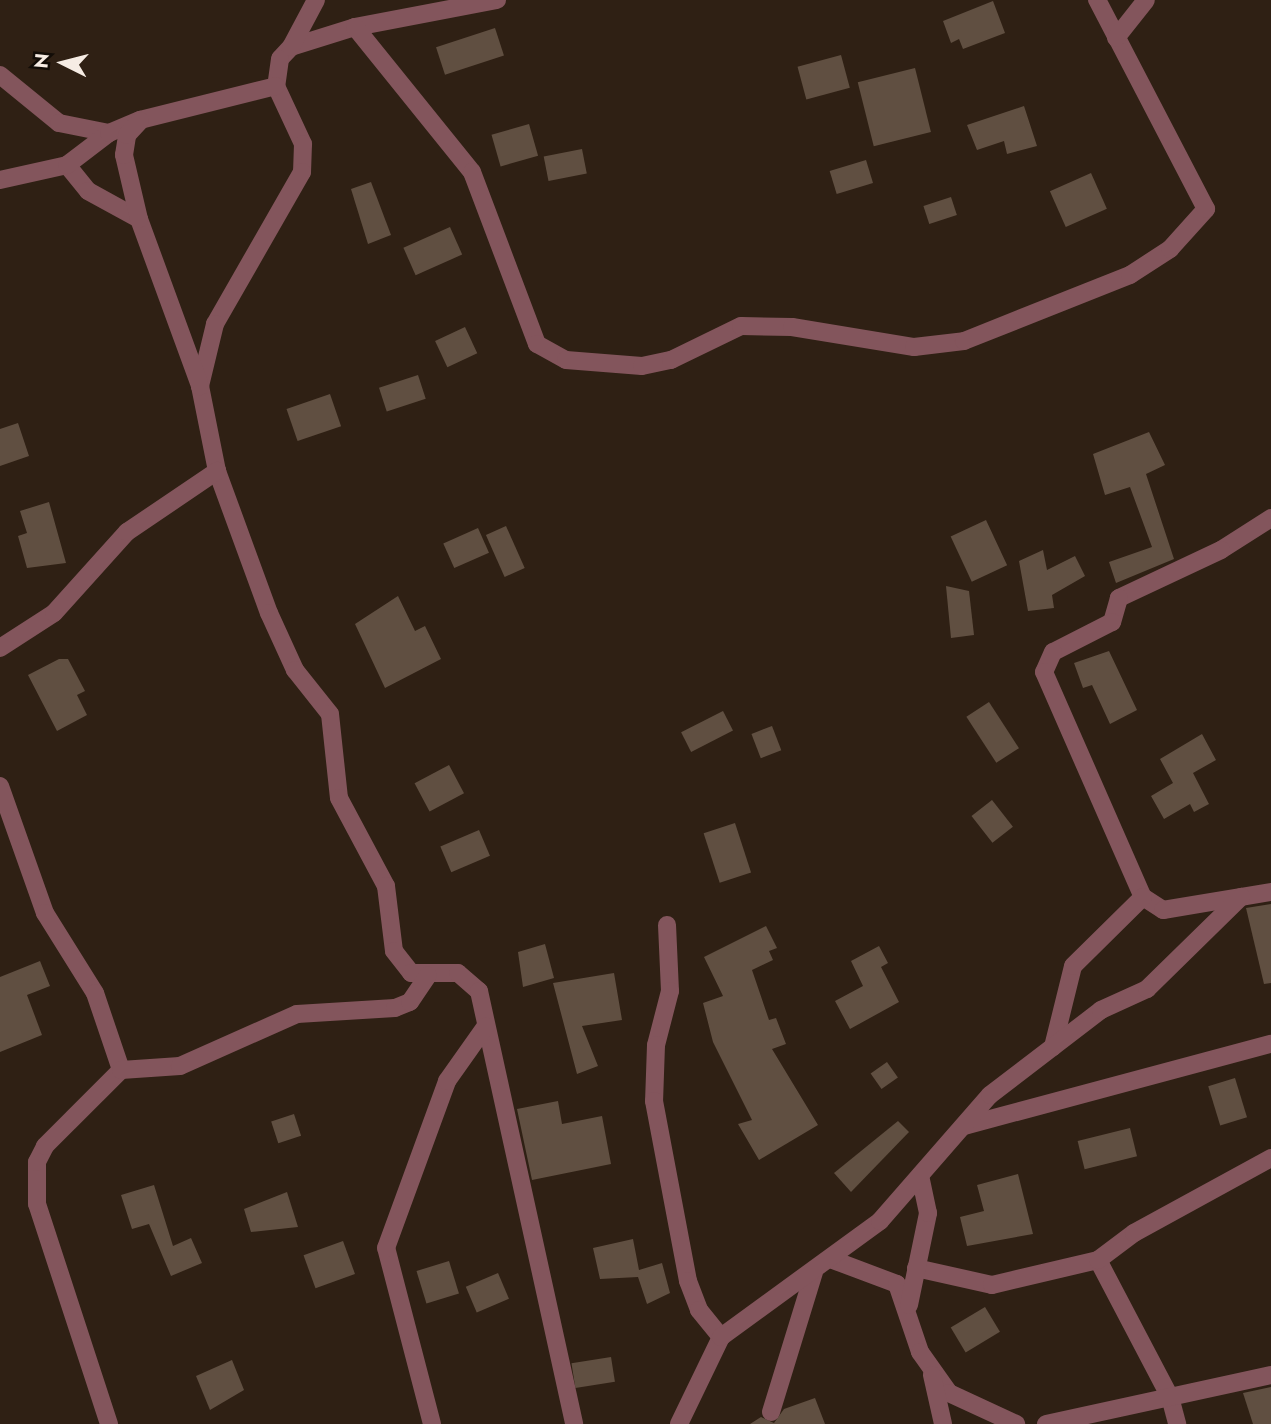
<!DOCTYPE html>
<html>
<head>
<meta charset="utf-8">
<style>
  body { margin:0 }
  #map { position:relative; width:1271px; height:1424px; overflow:hidden; background:#2f2014; font-family:Jost,sans-serif }
  div>[style] { position:absolute }
  [style*='--x'] { left:calc(var(--x)*1px); top:calc(var(--y)*1px); width:calc(var(--w)*1px); rotate:calc(var(--a)*1deg) }
  .building>* { inset:0; background:#604f41; transform-origin:0 0 }
  .street>* { height:18px; margin:-9px; padding:0 9px; transform-origin:9px; border-radius:9px; background:#83555c }
  span { translate:-50% -50%; white-space:nowrap; text-align:center; line-height:1.15; -webkit-text-stroke:5px #120c07; paint-order:stroke }
  .north { position:absolute; left:28px; top:28px; width:70px; height:70px; -webkit-text-stroke:5px #120c07; paint-order:stroke; rotate:276deg; font-size:19px; font-weight:700; line-height:28px; text-align:center; color:#f6ece4 }
  .north::after { content:''; display:block; margin:auto; width:24px; height:32px; background:#f6ece4; clip-path:polygon(50% 0,100% 100%,50% 72%,0 100%) }
</style>
</head>
<body>
<div id="map">
  <div class="building">
    <i style="clip-path:polygon(993px 1px,1005px 33px,963px 49px,959px 39px,951px 43px,943px 21px)"></i>
    <i style="left:495px;top:28px;width:29px;height:62px;rotate:72deg"></i>
    <i style="left:841px;top:55px;width:34px;height:45px;rotate:75deg"></i>
    <i style="left:915px;top:68px;width:66px;height:59px;rotate:76deg"></i>
    <i style="clip-path:polygon(1024px 106px,1037px 146px,1007px 154px,1004px 141px,977px 150px,967px 125px)"></i>
    <i style="left:529px;top:124px;width:33px;height:39px;rotate:74deg"></i>
    <i style="left:582px;top:149px;width:25px;height:39px;rotate:79deg"></i>
    <i style="left:866px;top:160px;width:24px;height:38px;rotate:73deg"></i>
    <i style="left:1091px;top:173px;width:39px;height:45px;rotate:66deg"></i>
    <i style="clip-path:polygon(371px 182px,391px 235px,368px 244px,351px 189px)"></i>
    <i style="left:951px;top:197px;width:19px;height:29px;rotate:72deg"></i>
    <i style="left:450px;top:227px;width:30px;height:51px;rotate:66deg"></i>
    <i style="left:465px;top:327px;width:29px;height:33px;rotate:65deg"></i>
    <i style="left:418px;top:375px;width:25px;height:41px;rotate:72deg"></i>
    <i style="left:330px;top:394px;width:34px;height:46px;rotate:71deg"></i>
    <i style="clip-path:polygon(18px 423px,29px 456px,0 466px,0 429px)"></i>
    <i style="clip-path:polygon(1149px 432px,1165px 465px,1146px 474px,1174px 559px,1116px 583px,1109px 562px,1152px 547px,1130px 487px,1105px 495px,1093px 454px)"></i>
    <i style="clip-path:polygon(49px 502px,66px 563px,27px 568px,18px 536px,27px 533px,20px 511px)"></i>
    <i style="left:986px;top:520px;width:50px;height:39px;rotate:65deg"></i>
    <i style="left:506px;top:526px;width:46px;height:22px;rotate:66deg"></i>
    <i style="left:478px;top:528px;width:27px;height:38px;rotate:66deg"></i>
    <i style="clip-path:polygon(1043px 550px,1047px 570px,1075px 556px,1085px 576px,1052px 595px,1054px 608px,1028px 611px,1019px 561px)"></i>
    <i style="clip-path:polygon(946px 586px,969px 591px,974px 635px,951px 638px)"></i>
    <i style="clip-path:polygon(398px 596px,415px 631px,425px 626px,441px 659px,385px 688px,355px 624px)"></i>
    <i style="clip-path:polygon(1109px 651px,1137px 710px,1110px 724px,1092px 685px,1083px 688px,1074px 663px)"></i>
    <i style="clip-path:polygon(59px 659px,68px 659px,85px 691px,77px 695px,87px 715px,57px 731px,28px 675px)"></i>
    <i style="left:989px;top:702px;width:55px;height:27px;rotate:57deg"></i>
    <i style="left:723px;top:711px;width:22px;height:47px;rotate:63deg"></i>
    <i style="left:772px;top:726px;width:26px;height:22px;rotate:69deg"></i>
    <i style="clip-path:polygon(1202px 734px,1216px 760px,1193px 773px,1209px 804px,1194px 812px,1190px 804px,1164px 819px,1151px 796px,1173px 783px,1160px 759px)"></i>
    <i style="left:449px;top:765px;width:32px;height:39px;rotate:62deg"></i>
    <i style="left:992px;top:800px;width:34px;height:26px;rotate:52deg"></i>
    <i style="left:735px;top:823px;width:52px;height:33px;rotate:72deg"></i>
    <i style="left:479px;top:830px;width:28px;height:42px;rotate:67deg"></i>
    <i style="clip-path:polygon(1271px 904px,1271px 983px,1264px 984px,1246px 908px)"></i>
    <i style="clip-path:polygon(766px 926px,777px 948px,769px 951px,773px 960px,752px 970px,769px 1020px,776px 1018px,786px 1044px,772px 1049px,818px 1125px,759px 1160px,738px 1124px,752px 1120px,713px 1042px,703px 1003px,723px 996px,704px 957px)"></i>
    <i style="clip-path:polygon(545px 944px,554px 978px,523px 987px,518px 952px)"></i>
    <i style="clip-path:polygon(879px 946px,888px 963px,881px 967px,899px 1002px,850px 1029px,835px 1001px,863px 986px,851px 961px)"></i>
    <i style="clip-path:polygon(40px 961px,50px 986px,27px 995px,42px 1035px,0 1052px,0 977px)"></i>
    <i style="clip-path:polygon(614px 973px,622px 1020px,582px 1026px,598px 1066px,577px 1074px,553px 983px)"></i>
    <i style="left:887px;top:1062px;width:19px;height:20px;rotate:55deg"></i>
    <i style="left:1235px;top:1078px;width:41px;height:28px;rotate:73deg"></i>
    <i style="clip-path:polygon(558px 1101px,562px 1124px,602px 1116px,611px 1164px,532px 1180px,517px 1109px)"></i>
    <i style="left:294px;top:1114px;width:23px;height:24px;rotate:72deg"></i>
    <i style="clip-path:polygon(898px 1121px,909px 1132px,851px 1192px,834px 1173px)"></i>
    <i style="left:1130px;top:1128px;width:29px;height:54px;rotate:76deg"></i>
    <i style="clip-path:polygon(1018px 1174px,1033px 1234px,967px 1246px,960px 1217px,984px 1211px,977px 1185px)"></i>
    <i style="clip-path:polygon(154px 1185px,173px 1246px,191px 1238px,202px 1263px,171px 1276px,149px 1224px,132px 1229px,121px 1195px)"></i>
    <i style="clip-path:polygon(287px 1192px,298px 1227px,251px 1232px,244px 1209px)"></i>
    <i style="clip-path:polygon(633px 1239px,639px 1270px,662px 1263px,670px 1293px,647px 1304px,638px 1277px,600px 1279px,593px 1248px)"></i>
    <i style="left:343px;top:1241px;width:35px;height:42px;rotate:70deg"></i>
    <i style="left:449px;top:1261px;width:34px;height:34px;rotate:73deg"></i>
    <i style="left:498px;top:1273px;width:28px;height:35px;rotate:67deg"></i>
    <i style="left:985px;top:1307px;width:29px;height:40px;rotate:59deg"></i>
    <i style="left:611px;top:1357px;width:25px;height:40px;rotate:81deg"></i>
    <i style="clip-path:polygon(232px 1360px,244px 1390px,210px 1410px,196px 1376px)"></i>
    <i style="clip-path:polygon(1271px 1387px,1271px 1424px,1253px 1424px,1243px 1393px)"></i>
    <i style="clip-path:polygon(815px 1398px,825px 1424px,750px 1424px,761px 1417px,774px 1423px,784px 1409px)"></i>
  </div>
  <div class="street">
    <i style="--x:497;--y:0;--w:145;--a:169.2"></i>
    <i style="--x:355;--y:27;--w:67;--a:162.6"></i>
    <i style="--x:291;--y:47;--w:16;--a:133"></i>
    <i style="--x:280;--y:59;--w:27;--a:98"></i>
    <i style="--x:276;--y:86;--w:64;--a:65"></i>
    <i style="--x:303;--y:144;--w:28;--a:92"></i>
    <i style="--x:302;--y:172;--w:175;--a:119.8"></i>
    <i style="--x:215;--y:324;--w:64;--a:103.6"></i>
    <i style="--x:200;--y:386;--w:87;--a:78.7"></i>
    <i style="--x:217;--y:471;--w:151;--a:69.9"></i>
    <i style="--x:269;--y:613;--w:63;--a:65.5"></i>
    <i style="--x:295;--y:670;--w:56;--a:51.5"></i>
    <i style="--x:330;--y:714;--w:84;--a:83.9"></i>
    <i style="--x:339;--y:798;--w:100;--a:61.9"></i>
    <i style="--x:386;--y:886;--w:65;--a:83"></i>
    <i style="--x:394;--y:951;--w:28;--a:52"></i>
    <i style="--x:411;--y:973;--w:47;--a:0"></i>
    <i style="--x:458;--y:973;--w:28;--a:41"></i>
    <i style="--x:479;--y:991;--w:443;--a:77.6"></i>
    <i style="--x:355;--y:27;--w:186;--a:51.1"></i>
    <i style="--x:472;--y:172;--w:184;--a:69.3"></i>
    <i style="--x:537;--y:344;--w:33;--a:29"></i>
    <i style="--x:566;--y:360;--w:76;--a:4.5"></i>
    <i style="--x:642;--y:366;--w:30;--a:-12"></i>
    <i style="--x:671;--y:360;--w:78;--a:-25.9"></i>
    <i style="--x:741;--y:326;--w:51;--a:1.1"></i>
    <i style="--x:792;--y:327;--w:124;--a:9.3"></i>
    <i style="--x:914;--y:347;--w:50;--a:-6.8"></i>
    <i style="--x:964;--y:341;--w:179;--a:-21.7"></i>
    <i style="--x:1130;--y:275;--w:48;--a:-33"></i>
    <i style="--x:1170;--y:249;--w:54;--a:-48"></i>
    <i style="--x:1206;--y:209;--w:236;--a:-117.5"></i>
    <i style="--x:1116;--y:38;--w:48;--a:-51.7"></i>
    <i style="--x:291;--y:47;--w:53;--a:-62"></i>
    <i style="--x:0;--y:75;--w:76;--a:39.1"></i>
    <i style="--x:59;--y:123;--w:51;--a:11.3"></i>
    <i style="--x:67;--y:165;--w:33;--a:51"></i>
    <i style="--x:88;--y:191;--w:58;--a:28.8"></i>
    <i style="--x:139;--y:219;--w:178;--a:69.9"></i>
    <i style="--x:0;--y:180;--w:69;--a:-12.6"></i>
    <i style="--x:67;--y:165;--w:53;--a:-37.3"></i>
    <i style="--x:109;--y:133;--w:34;--a:-23"></i>
    <i style="--x:140;--y:120;--w:140;--a:-14"></i>
    <i style="--x:139;--y:219;--w:66;--a:-103.2"></i>
    <i style="--x:124;--y:155;--w:20;--a:-81"></i>
    <i style="--x:127;--y:135;--w:19;--a:-47"></i>
    <i style="--x:1271;--y:518;--w:59;--a:147.4"></i>
    <i style="--x:1221;--y:550;--w:113;--a:154.8"></i>
    <i style="--x:1119;--y:598;--w:25;--a:106"></i>
    <i style="--x:1112;--y:622;--w:66;--a:153"></i>
    <i style="--x:1053;--y:652;--w:22;--a:114"></i>
    <i style="--x:1044;--y:672;--w:246;--a:66.3"></i>
    <i style="--x:1143;--y:897;--w:24;--a:33"></i>
    <i style="--x:1163;--y:910;--w:109;--a:-9.5"></i>
    <i style="--x:0;--y:648;--w:64;--a:-32.9"></i>
    <i style="--x:54;--y:613;--w:109;--a:-48"></i>
    <i style="--x:127;--y:532;--w:109;--a:-34.1"></i>
    <i style="--x:0;--y:786;--w:135;--a:70.5"></i>
    <i style="--x:45;--y:913;--w:94;--a:58"></i>
    <i style="--x:95;--y:993;--w:81;--a:71.3"></i>
    <i style="--x:667;--y:925;--w:66;--a:87.4"></i>
    <i style="--x:670;--y:991;--w:56;--a:104.5"></i>
    <i style="--x:656;--y:1045;--w:56;--a:92"></i>
    <i style="--x:654;--y:1101;--w:183;--a:79.3"></i>
    <i style="--x:688;--y:1281;--w:31;--a:69"></i>
    <i style="--x:699;--y:1310;--w:35;--a:51"></i>
    <i style="--x:1053;--y:1047;--w:83;--a:-76.1"></i>
    <i style="--x:1073;--y:966;--w:98;--a:-44.6"></i>
    <i style="--x:964;--y:1126;--w:318;--a:-15"></i>
    <i style="--x:833;--y:1260;--w:68;--a:20.6"></i>
    <i style="--x:897;--y:1284;--w:72;--a:71.3"></i>
    <i style="--x:920;--y:1352;--w:50;--a:54.7"></i>
    <i style="--x:949;--y:1393;--w:74;--a:24.8"></i>
    <i style="--x:1098;--y:1260;--w:155;--a:62.3"></i>
    <i style="--x:1170;--y:1397;--w:28;--a:75"></i>
    <i style="--x:916;--y:1268;--w:78;--a:12.6"></i>
    <i style="--x:992;--y:1285;--w:109;--a:-13.3"></i>
    <i style="--x:1098;--y:1260;--w:45;--a:-36.9"></i>
    <i style="--x:1134;--y:1233;--w:156;--a:-28.7"></i>
    <i style="--x:909;--y:1305;--w:94;--a:-78.3"></i>
    <i style="--x:928;--y:1213;--w:38;--a:-102"></i>
    <i style="--x:932;--y:1375;--w:50;--a:77.3"></i>
    <i style="--x:771;--y:1412;--w:146;--a:-72.9"></i>
    <i style="--x:109;--y:1424;--w:231;--a:-108.1"></i>
    <i style="--x:37;--y:1204;--w:42;--a:-90"></i>
    <i style="--x:37;--y:1162;--w:18;--a:-63"></i>
    <i style="--x:45;--y:1146;--w:107;--a:-45"></i>
    <i style="--x:121;--y:1070;--w:59;--a:-3.9"></i>
    <i style="--x:180;--y:1066;--w:128;--a:-24"></i>
    <i style="--x:297;--y:1014;--w:98;--a:-3.5"></i>
    <i style="--x:395;--y:1008;--w:16;--a:-22"></i>
    <i style="--x:410;--y:1002;--w:32;--a:-56"></i>
    <i style="--x:432;--y:1424;--w:182;--a:-104.6"></i>
    <i style="--x:386;--y:1248;--w:178;--a:-69.9"></i>
    <i style="--x:447;--y:1081;--w:67;--a:-54.7"></i>
    <i style="--x:679;--y:1424;--w:97;--a:-64.2"></i>
    <i style="--x:721;--y:1337;--w:197;--a:-36.1"></i>
    <i style="--x:880;--y:1221;--w:167;--a:-48.9"></i>
    <i style="--x:990;--y:1095;--w:140;--a:-37.4"></i>
    <i style="--x:1101;--y:1010;--w:51;--a:-24.5"></i>
    <i style="--x:1147;--y:989;--w:132;--a:-44.4"></i>
    <i style="--x:1046;--y:1424;--w:230;--a:-12.3"></i>
  </div>
  <div class="north">N</div>
</div>
</body>
</html>
